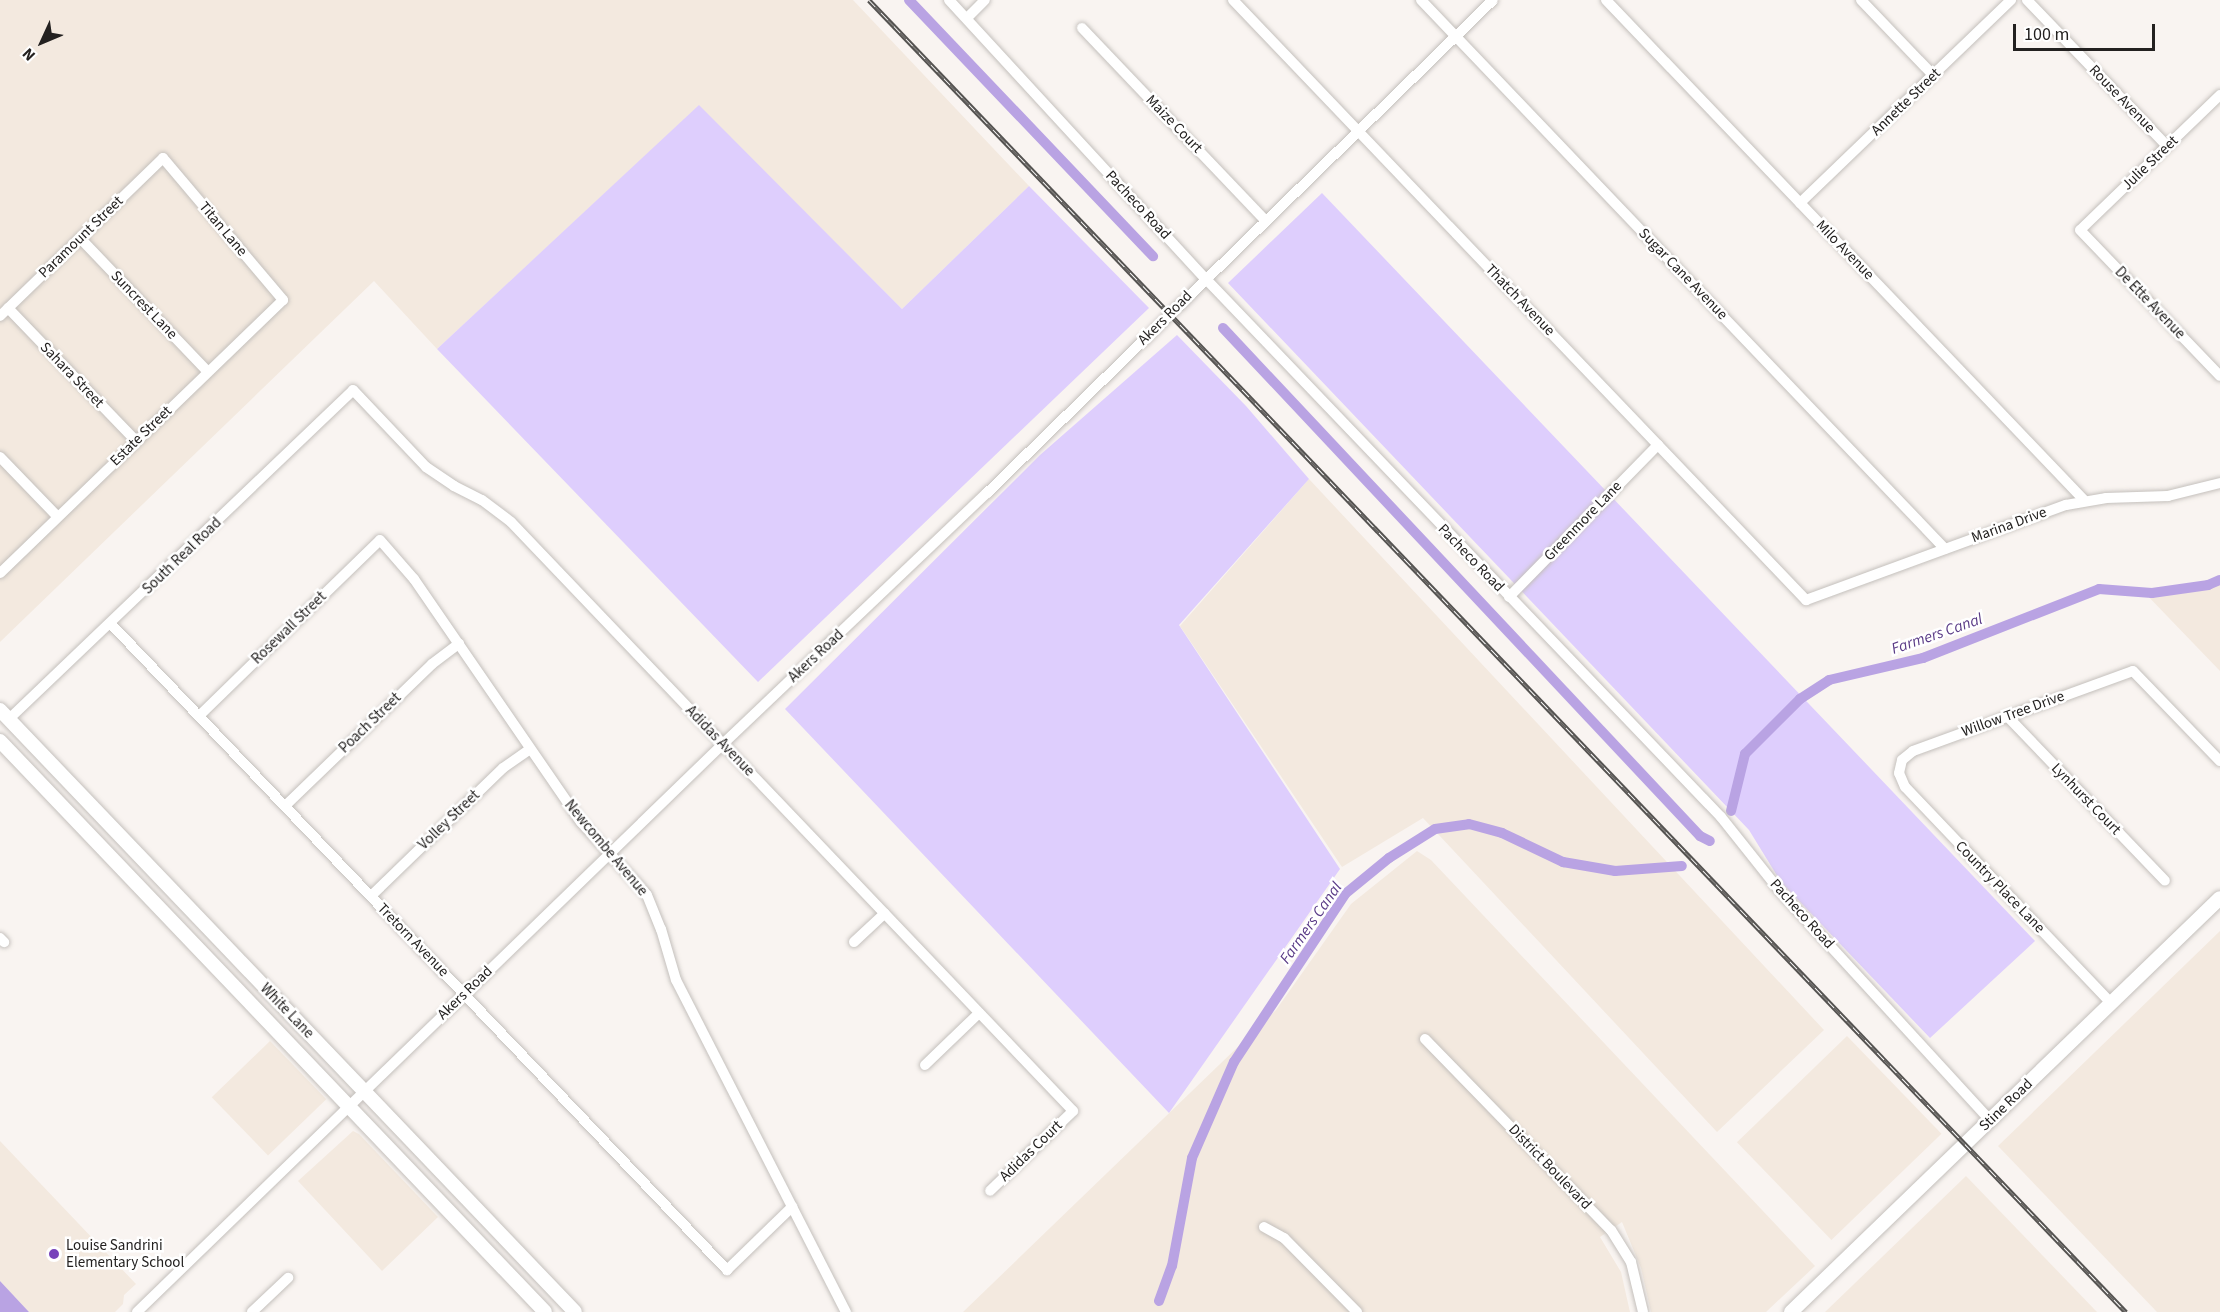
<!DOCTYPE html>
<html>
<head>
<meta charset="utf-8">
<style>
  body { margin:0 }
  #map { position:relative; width:2220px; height:1312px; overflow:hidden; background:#f9f4f1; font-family:"Source Sans 3",sans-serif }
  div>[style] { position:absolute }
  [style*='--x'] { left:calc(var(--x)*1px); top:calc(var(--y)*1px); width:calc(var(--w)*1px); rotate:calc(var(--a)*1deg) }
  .built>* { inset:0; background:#f3e9df; transform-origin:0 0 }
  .green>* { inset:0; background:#decefd }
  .water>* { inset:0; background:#b9a3e3 }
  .canal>* { height:10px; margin:-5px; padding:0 5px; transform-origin:5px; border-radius:5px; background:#b9a3e3 }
  .roads { filter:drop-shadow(0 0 2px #c4c0bc) drop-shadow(0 0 2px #c4c0bc) }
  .minor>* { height:10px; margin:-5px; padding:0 5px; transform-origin:5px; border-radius:5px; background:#fff }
  .major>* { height:14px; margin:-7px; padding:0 7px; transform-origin:7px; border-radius:7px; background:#fff }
  .rail>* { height:5px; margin-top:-2.5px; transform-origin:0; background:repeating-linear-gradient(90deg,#fff 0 9px,#555351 0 18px); box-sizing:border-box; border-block:2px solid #555351 }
  .dots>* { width:16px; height:16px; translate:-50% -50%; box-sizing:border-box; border:3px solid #fff; border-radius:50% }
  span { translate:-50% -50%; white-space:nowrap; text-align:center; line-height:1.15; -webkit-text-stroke:5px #fff; paint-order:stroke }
  .street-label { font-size:15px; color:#232120 }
  .poi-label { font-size:15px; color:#232120 }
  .left { translate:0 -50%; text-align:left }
  .water-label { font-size:16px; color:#593a86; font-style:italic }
  .north { position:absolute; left:12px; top:12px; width:60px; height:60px; -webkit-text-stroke:4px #fff; paint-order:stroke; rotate:226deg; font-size:16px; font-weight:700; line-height:24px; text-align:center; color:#232120 }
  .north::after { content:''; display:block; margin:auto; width:21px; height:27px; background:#232120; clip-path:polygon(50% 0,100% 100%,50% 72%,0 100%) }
  .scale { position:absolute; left:2013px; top:24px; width:142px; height:27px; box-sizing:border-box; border:3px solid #232120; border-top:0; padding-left:8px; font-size:18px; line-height:21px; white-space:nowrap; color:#232120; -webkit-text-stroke:4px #fff; paint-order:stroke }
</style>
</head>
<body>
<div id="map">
  <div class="built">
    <i style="clip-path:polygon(0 0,853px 0,1029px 186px,902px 309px,699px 106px,437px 349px,374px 281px,0 642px)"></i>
    <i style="clip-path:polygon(1309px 479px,1824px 1030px,1717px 1132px,1423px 818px,1342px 867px,1180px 626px)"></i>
    <i style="clip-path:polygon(2220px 576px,2220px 671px,2143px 591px,2183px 588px)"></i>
    <i style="clip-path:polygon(1417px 851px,1431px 860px,1815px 1266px,1766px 1312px,1651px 1312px,1641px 1268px,1622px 1222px,1600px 1237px,1621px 1272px,1630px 1312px,963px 1312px,1276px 1010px,1351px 904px)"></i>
    <i style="clip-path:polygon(2220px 931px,2220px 1312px,2157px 1312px,1998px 1146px)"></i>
    <i style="left:1847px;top:1036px;width:136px;height:153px;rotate:46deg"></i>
    <i style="left:270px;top:1041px;width:81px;height:81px;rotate:46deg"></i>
    <i style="clip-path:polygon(353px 1131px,359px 1134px,438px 1217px,382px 1271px,298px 1181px)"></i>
    <i style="clip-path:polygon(0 1141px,136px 1284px,124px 1295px,123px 1304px,115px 1312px,29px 1312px,0 1281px)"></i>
    <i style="clip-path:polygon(1966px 1176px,2097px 1312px,1825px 1312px)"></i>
  </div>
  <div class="green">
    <i style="clip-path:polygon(699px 105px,902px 309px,1029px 186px,1149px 308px,758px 682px,437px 349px)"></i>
    <i style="clip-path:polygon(1322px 193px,2035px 941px,1930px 1038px,1781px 882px,1749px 830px,1228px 283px)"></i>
    <i style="clip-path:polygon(1177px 335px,1246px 406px,1309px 479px,1179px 625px,1340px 869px,1169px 1113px,785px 709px,1040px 455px)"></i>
  </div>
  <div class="water">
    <i style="clip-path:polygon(0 1281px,29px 1312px,0 1312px)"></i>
  </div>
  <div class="canal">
    <i style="--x:909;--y:0;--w:354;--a:46.4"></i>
    <i style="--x:1223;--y:328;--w:697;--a:46.8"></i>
    <i style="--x:1700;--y:836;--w:11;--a:27"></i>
    <i style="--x:1731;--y:811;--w:59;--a:-76.2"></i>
    <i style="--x:1745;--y:754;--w:78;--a:-45"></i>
    <i style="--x:1800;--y:699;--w:35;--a:-33"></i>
    <i style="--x:1829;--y:680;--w:97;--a:-13.2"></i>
    <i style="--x:1923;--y:658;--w:189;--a:-21.4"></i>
    <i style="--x:2099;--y:589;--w:53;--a:4.3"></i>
    <i style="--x:2152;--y:593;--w:57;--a:-8.1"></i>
    <i style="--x:2208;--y:585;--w:13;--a:-23"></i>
    <i style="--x:1159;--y:1301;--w:37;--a:-70"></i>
    <i style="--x:1172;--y:1266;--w:110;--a:-79.5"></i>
    <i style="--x:1192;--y:1158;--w:105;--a:-66.4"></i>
    <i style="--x:1234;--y:1062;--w:201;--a:-56.5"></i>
    <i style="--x:1345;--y:894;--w:57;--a:-39.3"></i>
    <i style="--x:1389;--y:858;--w:54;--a:-32.2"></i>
    <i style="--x:1435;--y:829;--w:34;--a:-8"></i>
    <i style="--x:1469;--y:824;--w:34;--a:15"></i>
    <i style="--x:1502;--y:833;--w:68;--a:25.4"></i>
    <i style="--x:1563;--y:862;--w:53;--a:9.8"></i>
    <i style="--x:1615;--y:871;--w:67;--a:-4.3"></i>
  </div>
  <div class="roads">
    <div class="minor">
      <i style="--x:949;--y:0;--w:378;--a:47.4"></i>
      <i style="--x:1205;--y:278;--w:746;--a:46.25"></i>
      <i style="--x:1721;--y:817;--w:93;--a:51.5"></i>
      <i style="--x:1779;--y:890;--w:312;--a:47.5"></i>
      <i style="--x:1233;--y:0;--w:830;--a:46.32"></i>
      <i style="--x:1806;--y:600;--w:277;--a:-20.1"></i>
      <i style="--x:2066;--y:505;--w:41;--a:-9.9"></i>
      <i style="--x:2106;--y:498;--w:62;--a:-1.8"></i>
      <i style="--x:2168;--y:496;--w:54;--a:-14"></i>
      <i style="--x:1421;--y:0;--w:759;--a:46.33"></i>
      <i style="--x:1606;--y:0;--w:692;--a:46.29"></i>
      <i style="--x:1861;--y:0;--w:104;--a:46.2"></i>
      <i style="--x:2027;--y:0;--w:202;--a:46.2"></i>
      <i style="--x:967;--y:18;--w:25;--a:-45"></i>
      <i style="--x:1082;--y:28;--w:265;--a:46.4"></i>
      <i style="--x:2220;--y:95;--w:194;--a:136"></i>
      <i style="--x:2080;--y:230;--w:202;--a:46.2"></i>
      <i style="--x:1800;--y:203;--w:293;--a:-43.9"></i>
      <i style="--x:80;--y:238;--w:185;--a:46.3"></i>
      <i style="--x:8;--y:308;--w:185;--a:46.1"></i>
      <i style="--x:0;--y:316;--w:227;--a:-44.1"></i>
      <i style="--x:163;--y:158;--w:186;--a:49.8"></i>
      <i style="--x:283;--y:300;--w:393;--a:136"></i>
      <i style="--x:0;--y:457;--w:83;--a:46"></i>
      <i style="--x:1509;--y:597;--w:213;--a:-45.6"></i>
      <i style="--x:111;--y:624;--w:893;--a:46.36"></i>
      <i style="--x:727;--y:1270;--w:91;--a:-44.1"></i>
      <i style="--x:199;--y:716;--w:252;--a:-44.2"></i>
      <i style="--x:380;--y:540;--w:52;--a:48.9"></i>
      <i style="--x:414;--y:579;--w:295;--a:55.5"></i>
      <i style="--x:581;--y:822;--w:98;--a:47.9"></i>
      <i style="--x:647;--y:895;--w:37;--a:68"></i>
      <i style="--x:661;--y:929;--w:53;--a:73.6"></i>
      <i style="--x:676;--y:980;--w:373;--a:62.9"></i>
      <i style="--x:2007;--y:716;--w:228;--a:46.2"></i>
      <i style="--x:9;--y:719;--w:476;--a:-43.7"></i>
      <i style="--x:353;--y:390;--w:106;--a:46.5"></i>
      <i style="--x:426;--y:467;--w:34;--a:34"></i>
      <i style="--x:454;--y:486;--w:31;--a:27"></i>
      <i style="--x:482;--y:500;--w:36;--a:37"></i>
      <i style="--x:511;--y:522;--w:814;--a:46.34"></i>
      <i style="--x:1073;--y:1111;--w:115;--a:136.1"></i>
      <i style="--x:285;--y:806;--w:204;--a:-44"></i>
      <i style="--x:432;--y:664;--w:34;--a:-37"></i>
      <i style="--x:371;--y:896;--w:184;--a:-44.1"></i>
      <i style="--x:503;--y:768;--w:33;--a:-35"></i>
      <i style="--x:0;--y:938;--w:6;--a:45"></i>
      <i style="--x:854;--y:942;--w:42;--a:-43.1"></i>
      <i style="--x:2111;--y:1003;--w:298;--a:-133.6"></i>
      <i style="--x:1905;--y:787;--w:15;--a:-113"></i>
      <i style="--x:1899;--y:773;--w:13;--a:-77"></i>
      <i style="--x:1902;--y:760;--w:14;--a:-39"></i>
      <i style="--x:1913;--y:751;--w:234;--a:-20"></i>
      <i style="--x:2133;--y:671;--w:125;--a:46"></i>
      <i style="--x:1425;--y:1039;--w:267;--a:45.8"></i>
      <i style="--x:1611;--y:1230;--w:38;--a:58"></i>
      <i style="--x:1631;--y:1262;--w:51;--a:76.5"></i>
      <i style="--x:925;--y:1065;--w:75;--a:-43.9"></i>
      <i style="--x:1264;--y:1227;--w:23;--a:29"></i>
      <i style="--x:1284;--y:1238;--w:104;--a:45.4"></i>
      <i style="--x:137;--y:1312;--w:816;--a:-44.11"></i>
      <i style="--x:723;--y:744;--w:364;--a:-43.6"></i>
      <i style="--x:987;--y:493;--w:706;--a:-44.25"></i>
      <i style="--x:252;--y:1312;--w:50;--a:-43.4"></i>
    </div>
    <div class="major">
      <i style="--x:0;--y:710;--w:832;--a:46.31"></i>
      <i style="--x:0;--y:741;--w:789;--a:46.33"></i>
      <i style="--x:1791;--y:1312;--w:596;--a:-43.98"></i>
    </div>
  </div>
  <div class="rail">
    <i style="--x:869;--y:0;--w:1817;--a:46.23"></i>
  </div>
  <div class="dots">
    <i style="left:54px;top:1254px;background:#7742ba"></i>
  </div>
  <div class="street-label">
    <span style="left:2122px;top:99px;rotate:46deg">Rouse Avenue</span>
    <span style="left:1906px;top:102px;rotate:-44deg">Annette Street</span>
    <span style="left:1174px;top:124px;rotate:46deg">Maize Court</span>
    <span style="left:2150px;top:163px;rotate:-44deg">Julie Street</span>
    <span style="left:1138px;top:205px;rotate:47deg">Pacheco Road</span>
    <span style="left:223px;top:229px;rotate:50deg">Titan Lane</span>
    <span style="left:81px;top:237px;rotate:-44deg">Paramount Street</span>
    <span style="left:1845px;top:250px;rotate:46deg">Milo Avenue</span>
    <span style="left:1683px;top:274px;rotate:46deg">Sugar Cane Avenue</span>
    <span style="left:1520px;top:300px;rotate:46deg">Thatch Avenue</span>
    <span style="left:2150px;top:303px;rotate:46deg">De Ette Avenue</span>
    <span style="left:144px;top:305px;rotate:46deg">Suncrest Lane</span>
    <span style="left:1165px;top:318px;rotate:-45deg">Akers Road</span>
    <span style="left:72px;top:375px;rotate:46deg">Sahara Street</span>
    <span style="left:141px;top:436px;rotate:-44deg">Estate Street</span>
    <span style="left:1583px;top:521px;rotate:-46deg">Greenmore Lane</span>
    <span style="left:2009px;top:525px;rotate:-20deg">Marina Drive</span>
    <span style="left:182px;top:556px;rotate:-44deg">South Real Road</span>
    <span style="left:1471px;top:558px;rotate:46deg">Pacheco Road</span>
    <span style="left:289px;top:628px;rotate:-44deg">Rosewall Street</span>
    <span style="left:816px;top:656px;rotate:-43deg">Akers Road</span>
    <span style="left:2013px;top:714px;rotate:-20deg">Willow Tree Drive</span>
    <span style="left:370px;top:723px;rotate:-44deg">Poach Street</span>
    <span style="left:720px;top:741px;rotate:46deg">Adidas Avenue</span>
    <span style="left:2086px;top:799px;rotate:46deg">Lynhurst Court</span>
    <span style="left:449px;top:820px;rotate:-44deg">Volley Street</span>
    <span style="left:606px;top:848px;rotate:50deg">Newcombe Avenue</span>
    <span style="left:2000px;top:887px;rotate:46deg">Country Place Lane</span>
    <span style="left:1802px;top:914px;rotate:48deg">Pacheco Road</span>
    <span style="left:413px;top:940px;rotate:46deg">Tretorn Avenue</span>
    <span style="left:465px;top:993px;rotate:-44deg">Akers Road</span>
    <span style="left:287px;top:1011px;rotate:46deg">White Lane</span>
    <span style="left:2006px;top:1105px;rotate:-44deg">Stine Road</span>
    <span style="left:1031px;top:1151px;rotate:-44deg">Adidas Court</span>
    <span style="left:1550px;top:1167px;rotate:46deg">District Boulevard</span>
  </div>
  <div class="poi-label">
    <span class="left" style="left:66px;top:1254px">Louise Sandrini<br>Elementary School</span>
  </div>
  <div class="water-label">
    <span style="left:1937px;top:634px;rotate:-19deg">Farmers Canal</span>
    <span style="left:1311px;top:923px;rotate:-55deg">Farmers Canal</span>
  </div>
  <div class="north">N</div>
  <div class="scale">100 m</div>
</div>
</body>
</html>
